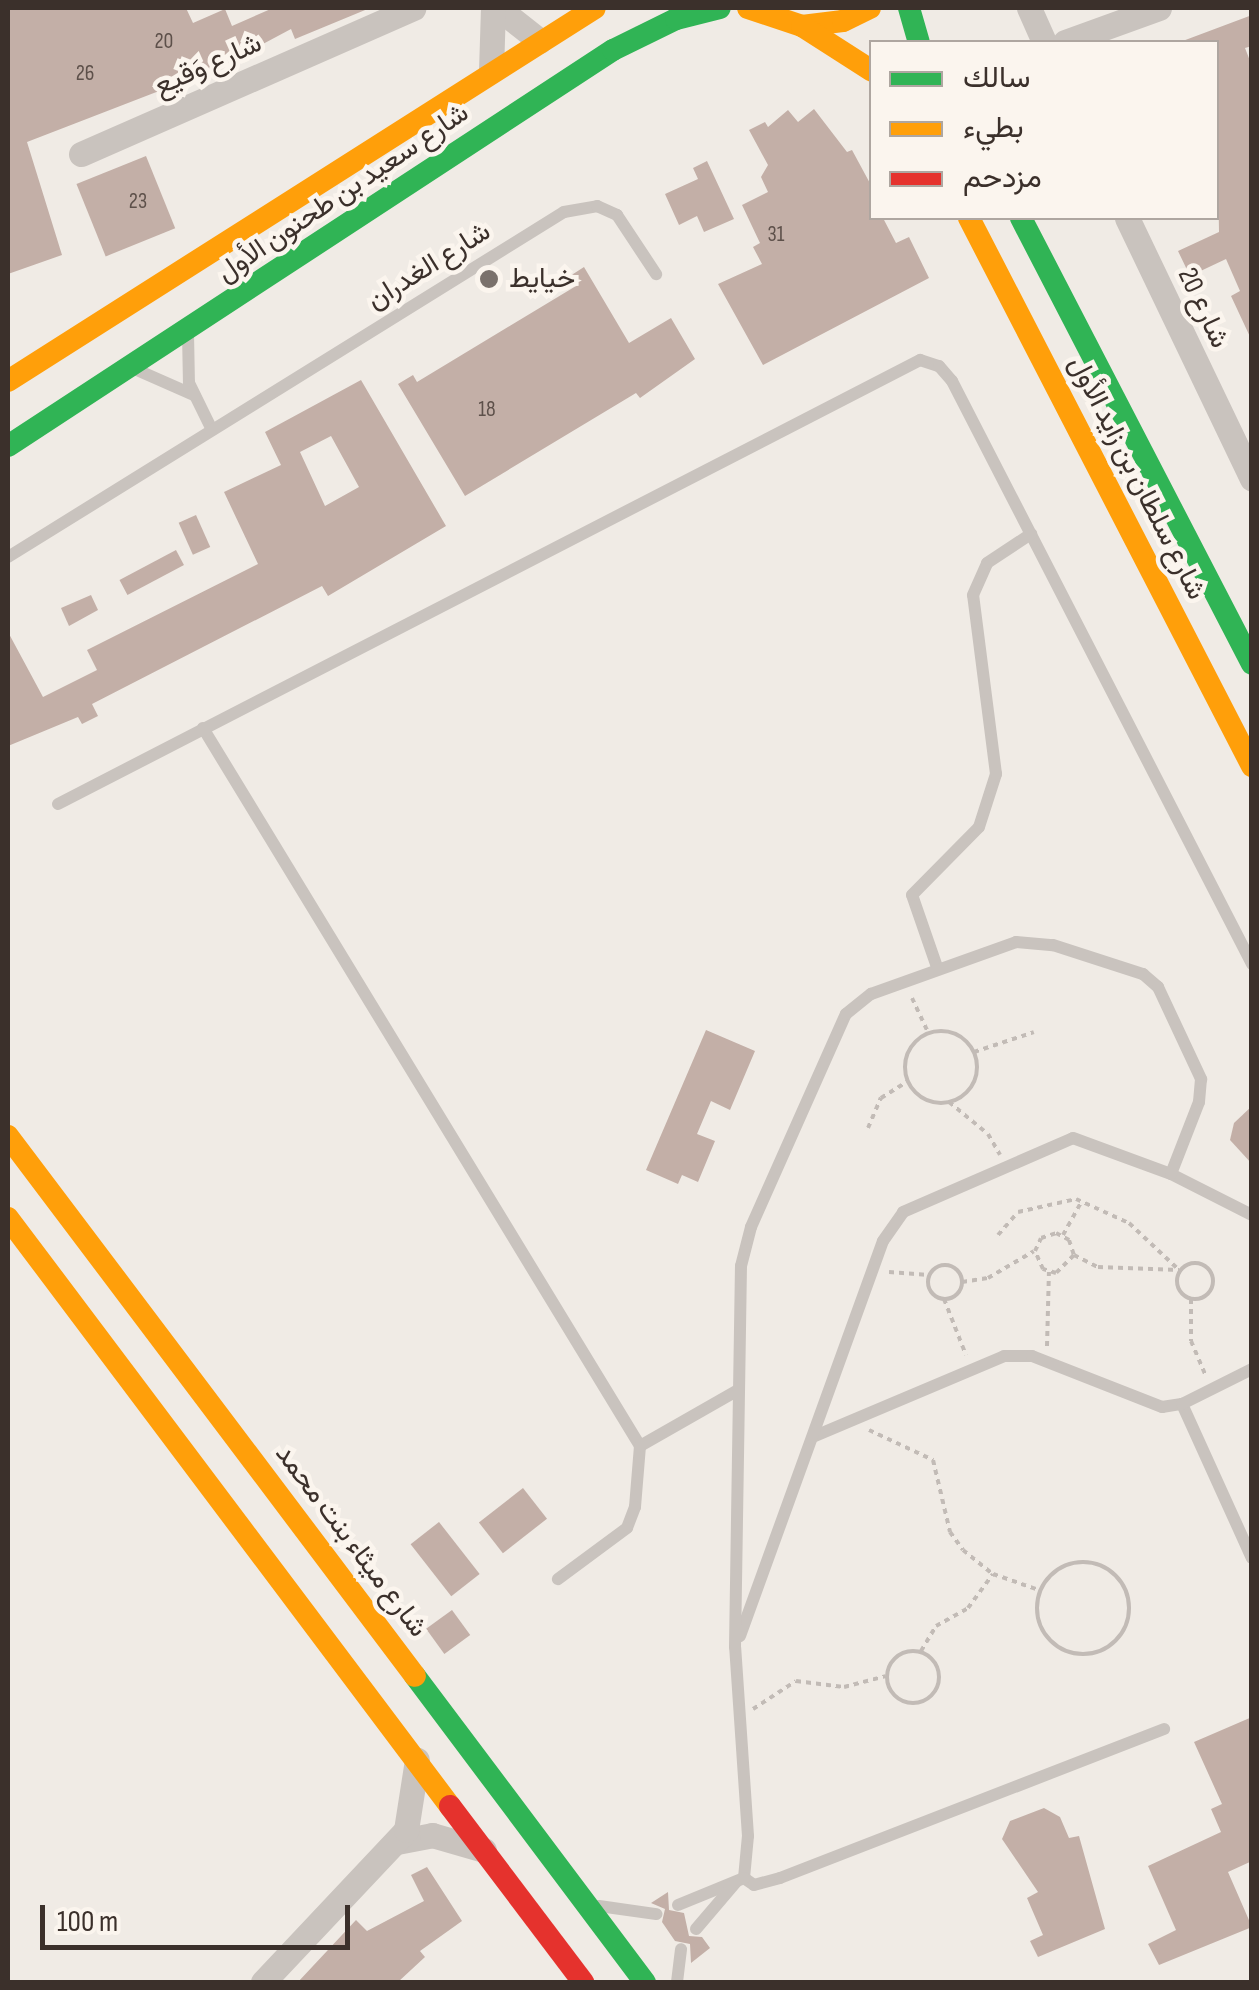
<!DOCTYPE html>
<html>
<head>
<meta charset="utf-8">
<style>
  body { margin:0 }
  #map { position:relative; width:1259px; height:1990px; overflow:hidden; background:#f0ebe5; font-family:"Sofia Sans Condensed",Vazirmatn,sans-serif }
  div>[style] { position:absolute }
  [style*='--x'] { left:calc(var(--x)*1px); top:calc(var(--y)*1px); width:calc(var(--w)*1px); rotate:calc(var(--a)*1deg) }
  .building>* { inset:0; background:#c3afa7; transform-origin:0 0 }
  .path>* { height:4px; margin-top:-2px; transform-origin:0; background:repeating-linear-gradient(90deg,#c2bbb6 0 5px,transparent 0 10px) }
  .path>.ring { margin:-2px; padding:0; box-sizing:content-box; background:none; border:4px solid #c2bbb6; border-radius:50% }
  .lane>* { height:12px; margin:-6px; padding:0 6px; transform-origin:6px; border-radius:6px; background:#c9c3be }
  .street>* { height:25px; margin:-12.5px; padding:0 12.5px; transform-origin:12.5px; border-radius:12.5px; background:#c9c3be }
  .fast>* { height:22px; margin:-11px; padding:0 11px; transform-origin:11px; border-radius:11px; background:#30b455 }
  .slow>* { height:22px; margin:-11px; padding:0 11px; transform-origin:11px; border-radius:11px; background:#ff9f0a }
  .jam>* { height:22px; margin:-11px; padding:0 11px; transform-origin:11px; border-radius:11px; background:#e5322d }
  .dots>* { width:28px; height:28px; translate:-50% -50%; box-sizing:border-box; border:5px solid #fbf5ee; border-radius:50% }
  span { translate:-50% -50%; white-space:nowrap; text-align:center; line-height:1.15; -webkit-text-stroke:9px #fbf5ee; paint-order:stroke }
  .number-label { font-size:22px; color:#5d504a }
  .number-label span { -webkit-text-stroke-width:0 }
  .street-label { font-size:28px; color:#3b302b }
  .poi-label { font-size:28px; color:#3b302b }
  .left { translate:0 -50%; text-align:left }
  .frame { position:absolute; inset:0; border:10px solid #3b302b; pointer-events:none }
  .legend { position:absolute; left:869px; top:40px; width:350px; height:180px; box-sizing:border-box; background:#fbf5ee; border:2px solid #aea6a0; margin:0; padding:12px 18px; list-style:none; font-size:30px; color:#3b302b }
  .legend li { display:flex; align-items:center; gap:20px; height:50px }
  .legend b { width:50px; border:2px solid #aea6a0 }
  .scale { position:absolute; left:40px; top:1905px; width:310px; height:45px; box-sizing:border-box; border:5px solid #3b302b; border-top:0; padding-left:12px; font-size:30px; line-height:35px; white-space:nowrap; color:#3b302b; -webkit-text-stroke:8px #fbf5ee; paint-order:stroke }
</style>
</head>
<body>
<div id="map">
  <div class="building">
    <i style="clip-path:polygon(8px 8px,186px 8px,193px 23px,225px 9px,232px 26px,273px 8px,370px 8px,295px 39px,291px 29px,216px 69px,27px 142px,62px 255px,8px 274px)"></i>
    <i style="clip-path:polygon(1252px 15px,1252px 46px,1245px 48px,1252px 66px,1252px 341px,1231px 296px,1240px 291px,1226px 259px,1190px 276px,1178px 251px,1219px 232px,1216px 42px,1180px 42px)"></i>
    <i style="clip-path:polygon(814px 109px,847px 152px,852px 150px,872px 187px,872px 218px,883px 218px,896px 243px,909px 237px,929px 278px,763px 365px,718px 284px,762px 264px,753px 247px,760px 243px,742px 205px,768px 192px,761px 177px,768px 165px,749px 130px,765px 122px,768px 127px,788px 110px,798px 122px)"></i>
    <i style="left:146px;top:156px;width:78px;height:75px;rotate:68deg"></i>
    <i style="clip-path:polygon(707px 161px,734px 219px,704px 232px,697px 216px,679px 225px,665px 194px,698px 179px,693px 168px)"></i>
    <i style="clip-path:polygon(584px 267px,629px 343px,671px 318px,695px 359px,640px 398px,636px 393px,465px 496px,398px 384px,413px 375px,417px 382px,576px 286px,570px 276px)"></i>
    <i style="clip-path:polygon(evenodd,361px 380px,446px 526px,328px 596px,322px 586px,92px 704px,98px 716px,82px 724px,78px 717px,8px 746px,8px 632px,43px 697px,97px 670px,87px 650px,258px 564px,224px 492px,281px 465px,265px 432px,361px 380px,331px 436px,359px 487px,325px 506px,300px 452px,331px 436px)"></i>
    <i style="left:196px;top:515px;width:35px;height:19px;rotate:66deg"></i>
    <i style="left:176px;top:550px;width:17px;height:64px;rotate:62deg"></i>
    <i style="clip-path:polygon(91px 595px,98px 610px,69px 626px,61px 608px)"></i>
    <i style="clip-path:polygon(706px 1030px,755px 1051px,730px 1110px,711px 1101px,697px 1134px,715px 1141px,698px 1182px,682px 1175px,678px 1184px,646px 1170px)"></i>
    <i style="clip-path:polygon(1252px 1106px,1252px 1164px,1230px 1140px,1234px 1123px)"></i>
    <i style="left:523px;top:1488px;width:39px;height:56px;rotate:52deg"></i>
    <i style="left:439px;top:1522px;width:66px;height:36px;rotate:52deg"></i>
    <i style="left:452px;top:1610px;width:31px;height:32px;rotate:54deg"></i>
    <i style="clip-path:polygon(1252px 1717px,1252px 1861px,1228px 1872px,1252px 1927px,1159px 1965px,1148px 1944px,1176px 1930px,1148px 1866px,1221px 1832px,1211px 1809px,1222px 1804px,1194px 1742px)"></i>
    <i style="clip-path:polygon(1044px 1808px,1060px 1817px,1069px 1838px,1079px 1836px,1105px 1929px,1038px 1957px,1030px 1941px,1043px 1935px,1027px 1898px,1038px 1892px,1002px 1839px,1010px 1821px)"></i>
    <i style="clip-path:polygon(427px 1867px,462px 1921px,420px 1951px,425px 1957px,398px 1982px,298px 1982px,356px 1920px,367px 1931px,424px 1901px,411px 1875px)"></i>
    <i style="clip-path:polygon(668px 1892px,669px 1910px,684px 1913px,689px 1936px,702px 1937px,710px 1948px,691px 1963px,690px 1944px,675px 1941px,662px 1922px,665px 1909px,651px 1903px)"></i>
  </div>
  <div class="path">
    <i style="--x:912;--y:998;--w:38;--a:65"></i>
    <i class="ring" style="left:905px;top:1031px;width:68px;height:68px"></i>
    <i style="--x:974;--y:1052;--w:63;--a:-18.4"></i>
    <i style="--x:949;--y:1102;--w:50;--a:39.4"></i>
    <i style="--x:988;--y:1134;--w:24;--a:60"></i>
    <i style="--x:868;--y:1128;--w:33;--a:-67"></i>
    <i style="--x:881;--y:1098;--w:32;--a:-32"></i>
    <i style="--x:998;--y:1235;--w:30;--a:-49"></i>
    <i style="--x:1018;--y:1212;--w:59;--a:-12.6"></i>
    <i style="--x:1076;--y:1199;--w:58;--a:24.4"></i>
    <i style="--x:1129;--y:1223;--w:69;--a:43.2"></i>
    <i style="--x:1063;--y:1235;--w:39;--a:-61"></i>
    <i style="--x:1074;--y:1255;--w:25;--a:135"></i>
    <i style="--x:1056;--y:1273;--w:14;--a:-163"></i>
    <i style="--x:1043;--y:1269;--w:20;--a:-114"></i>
    <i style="--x:1035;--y:1251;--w:14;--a:-65"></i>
    <i style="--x:1041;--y:1238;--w:16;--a:-18"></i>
    <i style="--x:1056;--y:1233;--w:15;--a:28"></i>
    <i style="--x:1069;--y:1240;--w:16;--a:72"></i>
    <i style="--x:1074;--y:1255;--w:27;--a:27"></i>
    <i style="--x:1098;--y:1267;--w:81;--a:2.1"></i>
    <i class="ring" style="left:1177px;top:1263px;width:32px;height:32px"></i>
    <i class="ring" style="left:928px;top:1265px;width:30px;height:30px"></i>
    <i style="--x:889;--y:1272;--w:40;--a:4.3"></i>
    <i style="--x:962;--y:1282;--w:26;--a:-9"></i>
    <i style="--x:988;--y:1278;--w:53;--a:-30.4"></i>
    <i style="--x:944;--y:1299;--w:60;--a:68.6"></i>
    <i style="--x:1191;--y:1299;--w:42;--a:90"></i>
    <i style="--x:1191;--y:1341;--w:38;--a:67"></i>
    <i style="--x:1047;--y:1346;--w:74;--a:-88.5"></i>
    <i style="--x:869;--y:1430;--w:71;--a:25.1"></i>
    <i style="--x:933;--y:1460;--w:74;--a:76.7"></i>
    <i style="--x:950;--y:1532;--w:22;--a:54"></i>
    <i style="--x:963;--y:1550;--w:38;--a:39"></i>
    <i style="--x:993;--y:1574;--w:49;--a:19.2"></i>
    <i class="ring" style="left:1037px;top:1562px;width:88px;height:88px"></i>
    <i style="--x:921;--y:1651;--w:29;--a:-59"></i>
    <i style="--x:936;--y:1626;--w:37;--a:-29"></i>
    <i style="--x:968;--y:1608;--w:42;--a:-53.7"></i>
    <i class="ring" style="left:887px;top:1651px;width:48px;height:48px"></i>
    <i style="--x:753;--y:1709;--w:51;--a:-33.1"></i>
    <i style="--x:796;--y:1681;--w:48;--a:7.1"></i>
    <i style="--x:844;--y:1687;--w:43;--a:-14.7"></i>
  </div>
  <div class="lane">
    <i style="--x:188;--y:333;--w:50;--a:88.9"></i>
    <i style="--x:189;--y:383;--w:52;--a:63.9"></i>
    <i style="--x:137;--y:370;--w:62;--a:23.7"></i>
    <i style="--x:8;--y:557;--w:654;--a:-31.82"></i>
    <i style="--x:564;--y:212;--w:34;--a:-10"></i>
    <i style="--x:597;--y:206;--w:22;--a:24"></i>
    <i style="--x:617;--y:215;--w:71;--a:56.5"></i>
    <i style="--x:203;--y:728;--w:841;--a:58.67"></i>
    <i style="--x:640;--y:1446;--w:61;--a:94.7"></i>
    <i style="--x:635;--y:1507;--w:22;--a:111"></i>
    <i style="--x:627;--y:1528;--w:86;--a:143.5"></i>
    <i style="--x:58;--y:804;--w:970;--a:-27.25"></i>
    <i style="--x:920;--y:360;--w:20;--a:18"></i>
    <i style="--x:939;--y:366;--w:20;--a:49"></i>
    <i style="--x:952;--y:381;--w:656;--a:62.77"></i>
    <i style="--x:937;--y:967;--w:76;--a:-109.1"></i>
    <i style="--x:912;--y:895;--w:95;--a:-45.4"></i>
    <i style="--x:979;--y:827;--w:56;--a:-72.2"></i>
    <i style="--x:996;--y:774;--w:180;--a:-97.3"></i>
    <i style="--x:973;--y:595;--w:35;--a:-66"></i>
    <i style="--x:987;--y:563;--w:53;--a:-33.4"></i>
    <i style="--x:1182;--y:1404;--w:169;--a:65.6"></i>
    <i style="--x:815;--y:1436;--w:205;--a:-22.9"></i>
    <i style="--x:1004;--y:1356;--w:28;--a:0"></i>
    <i style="--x:1032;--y:1356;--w:140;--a:21.4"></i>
    <i style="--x:1162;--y:1407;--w:20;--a:-9"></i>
    <i style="--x:1182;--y:1404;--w:78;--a:-26.6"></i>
    <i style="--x:640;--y:1446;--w:113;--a:-29.7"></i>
    <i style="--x:740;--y:1636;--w:420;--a:-70.1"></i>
    <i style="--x:883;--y:1241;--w:35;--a:-55"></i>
    <i style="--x:903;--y:1212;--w:185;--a:-23.5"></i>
    <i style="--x:1073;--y:1138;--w:104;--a:20.2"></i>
    <i style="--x:1171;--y:1174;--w:91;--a:26.8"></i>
    <i style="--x:744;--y:1878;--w:42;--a:-84.6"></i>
    <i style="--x:748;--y:1836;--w:189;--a:-93.9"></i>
    <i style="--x:735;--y:1647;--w:381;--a:-89.1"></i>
    <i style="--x:741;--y:1266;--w:40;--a:-75.6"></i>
    <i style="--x:751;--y:1227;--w:233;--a:-66"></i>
    <i style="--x:846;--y:1014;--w:32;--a:-39"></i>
    <i style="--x:871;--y:994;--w:154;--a:-19.7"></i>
    <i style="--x:1016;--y:942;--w:37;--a:5"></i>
    <i style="--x:1053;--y:945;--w:95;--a:17.9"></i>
    <i style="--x:1143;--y:974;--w:20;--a:41"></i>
    <i style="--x:1158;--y:987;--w:102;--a:64.9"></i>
    <i style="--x:1201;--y:1079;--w:23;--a:95"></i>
    <i style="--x:1199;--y:1102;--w:77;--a:111.3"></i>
    <i style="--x:744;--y:1878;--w:12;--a:35"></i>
    <i style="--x:754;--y:1885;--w:27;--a:-15"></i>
    <i style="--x:780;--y:1878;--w:412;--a:-21.2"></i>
    <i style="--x:678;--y:1905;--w:71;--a:-22.2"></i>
    <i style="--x:599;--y:1906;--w:58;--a:8"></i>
    <i style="--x:696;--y:1929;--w:62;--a:-49.6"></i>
    <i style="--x:677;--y:1982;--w:33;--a:-83"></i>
  </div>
  <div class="street">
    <i style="--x:498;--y:8;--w:53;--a:38.2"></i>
    <i style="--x:1029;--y:8;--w:37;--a:66"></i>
    <i style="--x:1065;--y:42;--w:100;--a:-19.9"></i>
    <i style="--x:491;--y:71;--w:63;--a:-88.2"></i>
    <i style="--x:81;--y:154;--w:363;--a:-23.7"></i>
    <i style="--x:1127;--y:218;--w:289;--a:64.4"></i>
    <i style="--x:397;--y:1842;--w:36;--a:-11"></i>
    <i style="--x:432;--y:1835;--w:54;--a:16.1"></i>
    <i style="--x:263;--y:1982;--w:209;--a:-46.7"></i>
    <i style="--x:406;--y:1830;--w:71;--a:-81.1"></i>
  </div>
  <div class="fast">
    <i style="--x:909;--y:8;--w:35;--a:74"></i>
    <i style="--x:1021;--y:218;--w:502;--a:62.62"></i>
    <i style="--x:8;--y:446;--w:723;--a:-33.21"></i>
    <i style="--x:613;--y:50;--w:70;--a:-26.2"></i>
    <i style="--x:676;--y:19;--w:45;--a:-14"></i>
    <i style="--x:415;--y:1676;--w:383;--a:53.1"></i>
  </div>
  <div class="slow">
    <i style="--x:748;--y:8;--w:57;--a:18.4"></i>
    <i style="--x:802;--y:26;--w:41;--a:-7"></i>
    <i style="--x:843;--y:21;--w:30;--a:-26"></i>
    <i style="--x:802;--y:26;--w:83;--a:32.7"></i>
    <i style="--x:969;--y:218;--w:617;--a:62.69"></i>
    <i style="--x:8;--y:381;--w:695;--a:-32.43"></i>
    <i style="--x:8;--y:1136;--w:676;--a:52.99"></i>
    <i style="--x:8;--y:1218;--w:736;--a:53.07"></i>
  </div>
  <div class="jam">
    <i style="--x:450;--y:1806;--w:221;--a:52.9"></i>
  </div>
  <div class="dots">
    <i style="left:489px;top:279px;background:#7a716c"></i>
  </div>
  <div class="number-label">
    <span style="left:164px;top:42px">20</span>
    <span style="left:85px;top:74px">26</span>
    <span style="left:138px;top:202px">23</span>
    <span style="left:776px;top:235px">31</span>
    <span style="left:487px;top:410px">18</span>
  </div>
  <div class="street-label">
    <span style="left:208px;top:65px;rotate:-24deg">شارع وَقيع</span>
    <span style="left:343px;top:193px;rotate:-34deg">شارع سعيد بن طحنون الأول</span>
    <span style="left:429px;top:266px;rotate:-32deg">شارع الغدران</span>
    <span style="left:1203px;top:308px;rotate:65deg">شارع 20</span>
    <span style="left:1137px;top:478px;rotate:63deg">شارع سلطان بن زايد الأول</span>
    <span style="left:351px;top:1541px;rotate:53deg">شارع ميثاء بنت محمد</span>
  </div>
  <div class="poi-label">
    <span class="left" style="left:509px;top:279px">خيايط</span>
  </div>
  <div class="frame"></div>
  <ul class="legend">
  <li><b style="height:12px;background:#30b455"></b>سالك</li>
  <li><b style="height:12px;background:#ff9f0a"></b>بطيء</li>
  <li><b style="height:12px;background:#e5322d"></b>مزدحم</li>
  </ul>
  <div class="scale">100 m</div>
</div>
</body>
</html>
